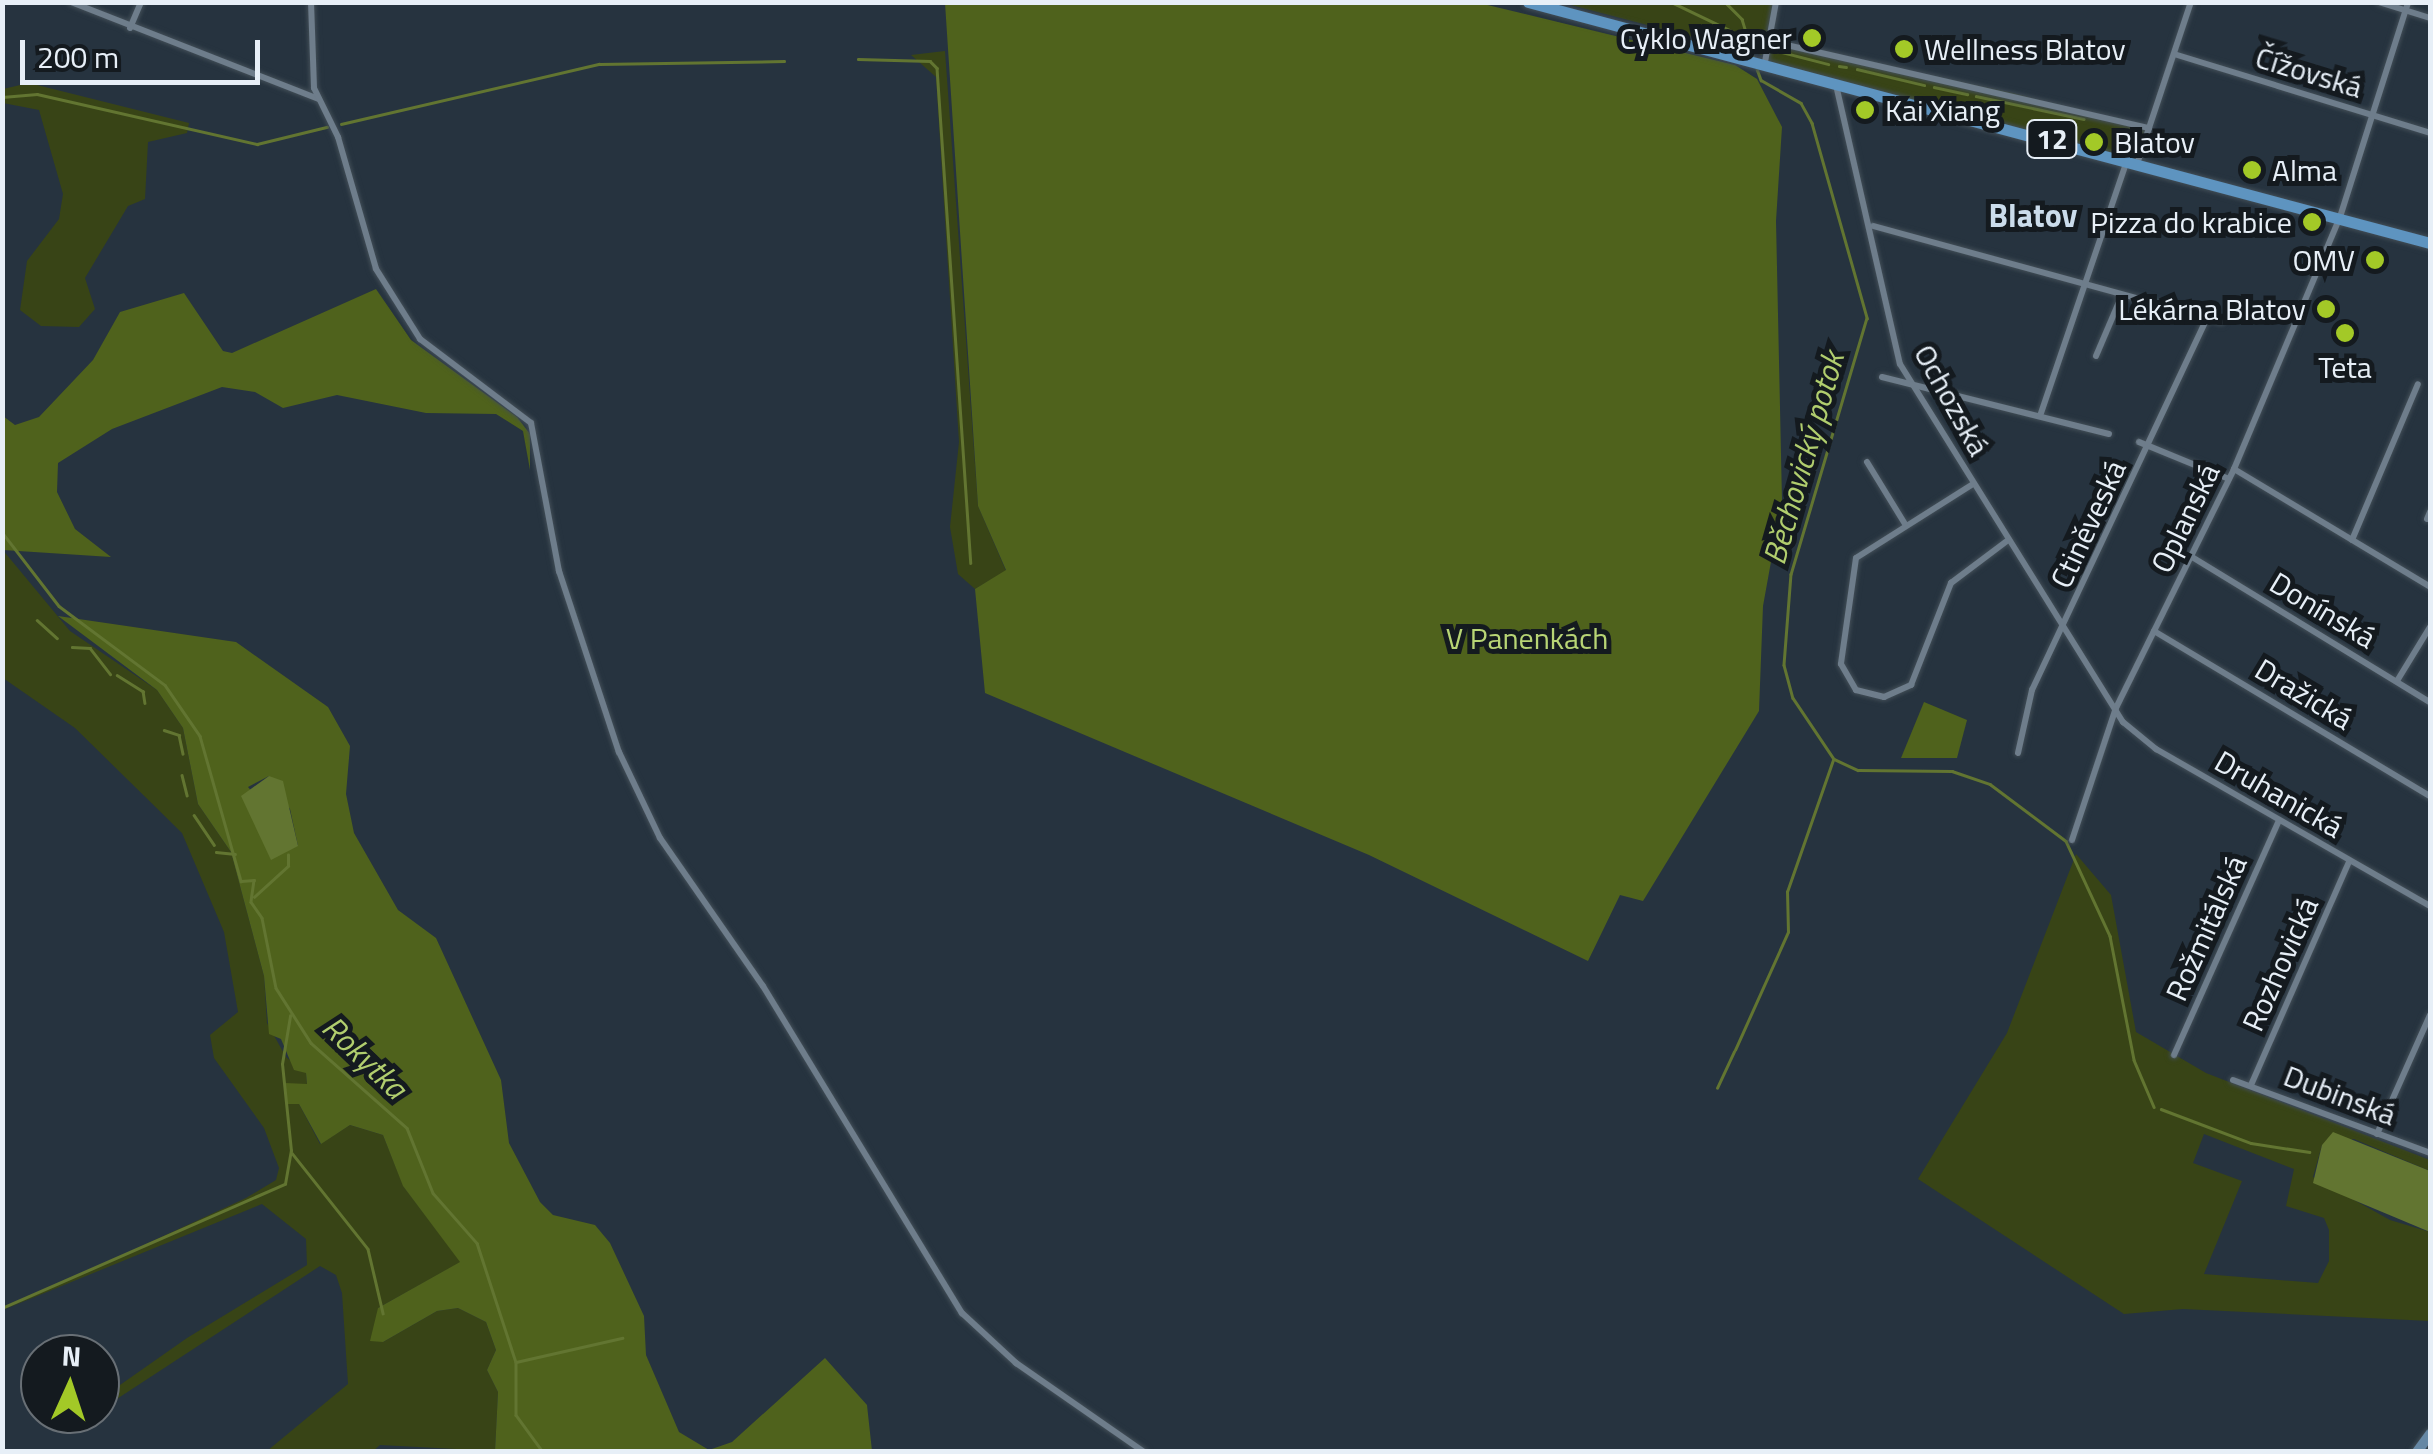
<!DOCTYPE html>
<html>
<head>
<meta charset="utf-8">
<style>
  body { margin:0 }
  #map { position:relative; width:2433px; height:1454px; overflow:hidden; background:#26333f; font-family:"Titillium Web",sans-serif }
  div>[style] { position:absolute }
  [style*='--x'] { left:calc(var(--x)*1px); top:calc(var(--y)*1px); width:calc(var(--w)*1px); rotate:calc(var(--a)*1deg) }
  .green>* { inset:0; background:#384416 }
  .forest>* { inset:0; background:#4f621c }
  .water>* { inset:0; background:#627531 }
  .stream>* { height:2.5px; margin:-1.25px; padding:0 1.25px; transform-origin:1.25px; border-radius:1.25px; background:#627531 }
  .roads { filter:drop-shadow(0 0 2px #424e57) drop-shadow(0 0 2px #424e57) }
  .street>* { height:6px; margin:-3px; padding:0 3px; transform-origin:3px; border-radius:3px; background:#6e7d8b }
  .secondary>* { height:10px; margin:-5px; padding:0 5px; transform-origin:5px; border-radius:5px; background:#6688a5 }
  .primary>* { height:11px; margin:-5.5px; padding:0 5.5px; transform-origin:5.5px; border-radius:5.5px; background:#5e94c0 }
  .dots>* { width:28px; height:28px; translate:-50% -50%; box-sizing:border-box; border:5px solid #141a1f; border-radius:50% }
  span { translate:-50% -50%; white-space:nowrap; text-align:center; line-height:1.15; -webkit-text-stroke:10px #141a1f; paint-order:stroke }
  .shield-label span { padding:2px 8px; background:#141a1f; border:2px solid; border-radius:8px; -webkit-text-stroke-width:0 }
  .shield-label { font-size:28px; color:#e7eff7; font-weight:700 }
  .poi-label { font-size:30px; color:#e7eff7 }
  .right { translate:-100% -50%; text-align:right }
  .left { translate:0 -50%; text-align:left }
  .street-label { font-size:30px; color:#e7eff7 }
  .park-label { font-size:30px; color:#b8d575 }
  .neighbourhood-label { font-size:32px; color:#cbdceb; font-weight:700 }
  .water-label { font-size:32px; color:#b1ce6e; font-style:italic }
  .frame { position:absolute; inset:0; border:5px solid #e7eff7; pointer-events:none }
  .north { position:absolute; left:20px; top:1334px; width:100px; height:100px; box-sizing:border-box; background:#141a1f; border:2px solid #686f75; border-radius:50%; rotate:3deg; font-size:28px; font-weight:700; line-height:40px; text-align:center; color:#e7eff7 }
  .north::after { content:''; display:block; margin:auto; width:35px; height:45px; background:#a3c927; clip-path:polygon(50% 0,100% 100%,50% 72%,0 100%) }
  .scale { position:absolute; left:20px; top:40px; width:240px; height:45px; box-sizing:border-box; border:5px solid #e7eff7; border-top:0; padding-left:12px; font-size:30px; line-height:35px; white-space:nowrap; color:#e7eff7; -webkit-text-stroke:8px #141a1f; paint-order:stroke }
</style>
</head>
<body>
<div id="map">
  <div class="green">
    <i style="clip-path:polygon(1703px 2px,1774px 3px,1762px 55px,1563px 3px)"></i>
    <i style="clip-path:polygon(1769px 41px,2013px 93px,2149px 128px,2138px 161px,1765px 62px)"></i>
    <i style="clip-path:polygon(945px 51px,978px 506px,1006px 571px,975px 589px,958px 574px,950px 527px,959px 442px,936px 77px,911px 55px)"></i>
    <i style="clip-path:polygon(29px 83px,189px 123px,187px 133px,148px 142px,145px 199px,128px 206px,85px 278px,95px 309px,79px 327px,41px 326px,20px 310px,27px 261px,59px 219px,63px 194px,39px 110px,3px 103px,3px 89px)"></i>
    <i style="clip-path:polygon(2px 549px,70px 631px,157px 690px,183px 728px,198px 804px,231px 852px,264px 976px,267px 1023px,286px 1057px,306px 1073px,307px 1084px,285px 1104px,299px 1104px,320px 1144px,350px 1125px,383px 1135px,404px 1187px,461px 1262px,378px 1308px,383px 1342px,437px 1311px,458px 1308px,486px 1322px,496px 1350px,487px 1370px,498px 1392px,495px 1451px,380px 1445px,373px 1451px,267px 1451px,348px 1384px,342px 1293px,336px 1275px,320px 1266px,100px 1410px,100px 1399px,187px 1338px,307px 1265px,306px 1239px,262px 1204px,3px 1310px,246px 1198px,276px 1180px,279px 1168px,264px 1128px,214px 1058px,210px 1035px,238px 1012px,224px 932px,182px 833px,75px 728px,3px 678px)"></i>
    <i style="clip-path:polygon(evenodd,2076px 854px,2111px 895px,2136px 1032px,2206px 1073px,2430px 1160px,2430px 1171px,2354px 1139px,2322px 1145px,2313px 1177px,2390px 1220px,2430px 1232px,2430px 1321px,2183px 1309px,2124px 1314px,1918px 1179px,2007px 1033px,2076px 854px,2204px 1134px,2294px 1169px,2286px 1206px,2324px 1218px,2329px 1230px,2329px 1261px,2318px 1283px,2204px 1274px,2242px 1181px,2193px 1163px,2204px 1134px)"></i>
  </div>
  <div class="forest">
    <i style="clip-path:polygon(1475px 2px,1735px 65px,1757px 79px,1782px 127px,1776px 221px,1782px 501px,1763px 606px,1759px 711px,1643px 901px,1620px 895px,1588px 961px,1369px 855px,985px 693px,975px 589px,1006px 570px,978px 506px,945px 3px)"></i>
    <i style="clip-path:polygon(376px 289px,411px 340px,517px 417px,530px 434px,530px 470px,523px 431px,496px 414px,426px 413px,337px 395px,283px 408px,255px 392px,222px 387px,112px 429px,58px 463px,57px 492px,75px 529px,111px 557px,3px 550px,3px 416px,15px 425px,39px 417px,93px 360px,120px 312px,184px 293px,223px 351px,232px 353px)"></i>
    <i style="clip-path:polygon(evenodd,58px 616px,236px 642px,328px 707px,350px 746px,346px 794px,354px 833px,398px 910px,436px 938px,501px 1080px,509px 1143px,540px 1202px,553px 1215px,595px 1225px,610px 1243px,644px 1316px,646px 1355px,679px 1432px,709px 1450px,732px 1442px,825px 1358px,867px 1405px,872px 1451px,495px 1451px,498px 1392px,487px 1370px,496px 1350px,486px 1322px,458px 1308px,437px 1311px,383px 1342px,370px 1341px,378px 1308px,460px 1262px,403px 1186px,383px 1135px,350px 1125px,321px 1144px,299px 1104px,286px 1104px,285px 1083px,307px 1084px,306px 1073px,294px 1070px,281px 1039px,269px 1034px,264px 976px,231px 852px,198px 804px,183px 728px,157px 690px,58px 616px,269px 776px,290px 809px,298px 846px,248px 787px,269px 776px)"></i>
    <i style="clip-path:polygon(1924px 702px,1967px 720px,1957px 758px,1901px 758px)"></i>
  </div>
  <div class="water">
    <i style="clip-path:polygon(269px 776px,283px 781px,298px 846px,271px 860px,241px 796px)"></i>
    <i style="clip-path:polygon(2333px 1132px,2430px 1171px,2430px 1232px,2313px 1183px,2322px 1145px)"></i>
  </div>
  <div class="stream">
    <i style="--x:1671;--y:2;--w:81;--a:25.6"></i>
    <i style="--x:1744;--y:37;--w:21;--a:65"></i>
    <i style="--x:1726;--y:3;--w:23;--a:45"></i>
    <i style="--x:1742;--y:19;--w:34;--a:73"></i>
    <i style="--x:1774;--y:50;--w:56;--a:14.5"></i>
    <i style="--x:858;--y:59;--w:72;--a:1.6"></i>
    <i style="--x:930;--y:61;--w:10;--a:45"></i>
    <i style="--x:937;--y:68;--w:496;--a:86.1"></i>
    <i style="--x:1839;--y:66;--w:7;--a:8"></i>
    <i style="--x:1757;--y:69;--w:12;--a:70"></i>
    <i style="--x:1761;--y:80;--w:46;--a:29.9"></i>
    <i style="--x:1801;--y:103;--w:23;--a:61"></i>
    <i style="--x:1812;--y:123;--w:203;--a:74.2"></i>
    <i style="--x:1867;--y:318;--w:267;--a:106.5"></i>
    <i style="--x:1791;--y:574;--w:91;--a:94.4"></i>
    <i style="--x:1784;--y:665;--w:34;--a:75"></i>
    <i style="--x:1793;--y:698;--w:73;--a:56.1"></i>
    <i style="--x:1834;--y:759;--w:26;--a:25"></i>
    <i style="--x:1858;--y:770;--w:94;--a:0.6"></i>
    <i style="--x:1952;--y:771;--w:40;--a:18.9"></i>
    <i style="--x:1990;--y:784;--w:95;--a:36.9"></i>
    <i style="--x:2066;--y:841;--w:105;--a:65.1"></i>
    <i style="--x:2110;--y:936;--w:126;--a:79"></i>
    <i style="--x:2134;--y:1060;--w:51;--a:66.9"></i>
    <i style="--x:1857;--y:69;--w:69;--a:13.4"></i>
    <i style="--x:1934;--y:87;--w:34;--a:12"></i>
    <i style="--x:1976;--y:96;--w:110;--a:12"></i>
    <i style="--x:2;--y:97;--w:35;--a:-5"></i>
    <i style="--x:37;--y:94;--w:226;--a:12.8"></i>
    <i style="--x:257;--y:144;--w:72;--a:-13.7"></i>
    <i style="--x:341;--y:124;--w:265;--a:-13.1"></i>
    <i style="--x:599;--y:64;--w:185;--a:-0.9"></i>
    <i style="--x:2;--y:532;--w:93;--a:52.4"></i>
    <i style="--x:59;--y:606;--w:132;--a:36.7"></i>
    <i style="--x:165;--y:685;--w:62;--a:55.5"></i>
    <i style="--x:200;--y:736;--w:151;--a:74.2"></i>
    <i style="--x:241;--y:881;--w:13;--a:-4"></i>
    <i style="--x:254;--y:880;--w:22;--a:98"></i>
    <i style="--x:251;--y:902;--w:19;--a:55"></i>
    <i style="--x:262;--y:918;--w:71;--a:78.7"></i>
    <i style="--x:276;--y:988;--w:65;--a:57.5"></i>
    <i style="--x:311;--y:1043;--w:128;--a:41.5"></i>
    <i style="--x:407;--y:1128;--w:70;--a:68.2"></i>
    <i style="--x:433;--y:1193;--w:67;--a:48.7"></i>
    <i style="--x:477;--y:1243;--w:125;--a:71.9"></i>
    <i style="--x:516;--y:1362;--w:53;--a:90"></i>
    <i style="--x:516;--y:1415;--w:46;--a:53.9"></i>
    <i style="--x:37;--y:620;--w:27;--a:42"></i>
    <i style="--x:72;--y:647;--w:18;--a:3"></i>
    <i style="--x:90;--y:648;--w:33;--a:52"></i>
    <i style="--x:117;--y:675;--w:31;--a:32"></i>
    <i style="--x:143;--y:691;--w:12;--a:81"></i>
    <i style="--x:164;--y:730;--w:16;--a:18"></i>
    <i style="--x:179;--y:735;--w:19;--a:78"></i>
    <i style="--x:182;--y:775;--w:21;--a:76"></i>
    <i style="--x:194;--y:815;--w:36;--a:56"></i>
    <i style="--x:216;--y:852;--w:19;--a:6"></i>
    <i style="--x:254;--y:897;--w:46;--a:-42.4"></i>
    <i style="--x:288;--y:866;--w:11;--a:-90"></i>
    <i style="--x:1735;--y:1050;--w:129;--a:-65.8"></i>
    <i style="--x:1788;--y:932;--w:40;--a:-91.4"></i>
    <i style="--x:1787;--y:892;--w:140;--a:-70.8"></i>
    <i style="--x:1717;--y:1088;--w:40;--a:-65"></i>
    <i style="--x:2161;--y:1109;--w:96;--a:20.7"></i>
    <i style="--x:2251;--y:1143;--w:59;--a:8.8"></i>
    <i style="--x:292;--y:1153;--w:122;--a:51.6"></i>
    <i style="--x:368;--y:1249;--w:66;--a:76.8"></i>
    <i style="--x:2;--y:1308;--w:309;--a:-23.7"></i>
    <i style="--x:285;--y:1184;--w:34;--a:-80"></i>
    <i style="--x:291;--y:1151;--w:87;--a:-95.9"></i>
    <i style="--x:282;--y:1064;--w:49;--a:-80.5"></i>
    <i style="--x:516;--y:1362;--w:109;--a:-12.8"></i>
  </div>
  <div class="roads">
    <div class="street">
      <i style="--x:71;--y:2;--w:266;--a:21.4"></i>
      <i style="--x:311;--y:2;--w:86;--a:88"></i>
      <i style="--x:314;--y:88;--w:55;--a:63.9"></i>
      <i style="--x:338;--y:137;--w:137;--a:73.9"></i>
      <i style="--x:376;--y:269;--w:83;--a:57.8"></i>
      <i style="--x:420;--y:339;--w:139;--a:37.1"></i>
      <i style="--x:531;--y:423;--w:151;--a:79.3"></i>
      <i style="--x:559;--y:571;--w:191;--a:71.7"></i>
      <i style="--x:619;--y:752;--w:95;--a:64.5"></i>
      <i style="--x:660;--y:838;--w:180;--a:55.2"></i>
      <i style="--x:763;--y:986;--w:383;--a:58.7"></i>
      <i style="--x:962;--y:1313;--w:74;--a:42.8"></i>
      <i style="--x:1016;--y:1363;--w:156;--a:34.8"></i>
      <i style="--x:2379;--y:2;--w:53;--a:17.4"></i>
      <i style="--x:130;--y:28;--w:28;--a:-67"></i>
      <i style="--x:1769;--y:41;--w:390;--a:12.9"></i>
      <i style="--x:2174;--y:54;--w:268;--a:17.1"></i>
      <i style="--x:1765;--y:62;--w:61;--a:-79.6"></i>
      <i style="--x:1836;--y:85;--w:286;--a:77.1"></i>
      <i style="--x:1900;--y:364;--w:422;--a:58.1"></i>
      <i style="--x:2123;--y:722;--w:43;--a:39.3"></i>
      <i style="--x:2156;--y:749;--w:316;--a:29.8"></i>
      <i style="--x:2138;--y:161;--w:168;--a:-71.6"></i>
      <i style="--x:1873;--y:226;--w:361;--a:15.3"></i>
      <i style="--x:2096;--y:356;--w:66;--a:-66.9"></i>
      <i style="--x:1882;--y:377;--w:234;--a:14.1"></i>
      <i style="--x:2040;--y:416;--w:269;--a:-71.2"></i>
      <i style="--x:2139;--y:442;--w:97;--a:22.3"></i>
      <i style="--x:1867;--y:462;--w:73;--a:58.5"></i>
      <i style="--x:2234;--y:469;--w:229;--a:31"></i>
      <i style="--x:1973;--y:484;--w:138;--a:147.7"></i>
      <i style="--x:1856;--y:558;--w:107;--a:98.1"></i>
      <i style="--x:1841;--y:664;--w:30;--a:60"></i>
      <i style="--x:1856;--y:690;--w:29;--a:14"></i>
      <i style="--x:1884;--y:697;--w:30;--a:-24"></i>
      <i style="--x:1911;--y:685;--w:110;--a:-68.6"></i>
      <i style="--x:1951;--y:583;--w:71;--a:-37"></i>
      <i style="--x:2427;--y:519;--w:8;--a:-67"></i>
      <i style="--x:2352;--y:540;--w:169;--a:-67.1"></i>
      <i style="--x:2192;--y:557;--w:279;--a:31.4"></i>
      <i style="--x:2154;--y:631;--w:322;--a:30.9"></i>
      <i style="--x:2397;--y:681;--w:63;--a:-58.6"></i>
      <i style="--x:2018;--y:753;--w:65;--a:-77.5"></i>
      <i style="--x:2032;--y:690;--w:411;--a:-64.8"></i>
      <i style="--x:2072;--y:840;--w:139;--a:-71.6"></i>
      <i style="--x:2116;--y:708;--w:267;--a:-63.7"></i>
      <i style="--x:2234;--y:469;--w:273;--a:-67.2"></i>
      <i style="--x:2340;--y:217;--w:225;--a:-72.4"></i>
      <i style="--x:2174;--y:1055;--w:257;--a:-65.9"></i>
      <i style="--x:2233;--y:1080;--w:210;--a:20.3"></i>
      <i style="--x:2251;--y:1085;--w:244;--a:-66.3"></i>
      <i style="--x:2377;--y:1134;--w:130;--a:-66"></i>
    </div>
    <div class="secondary">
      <i style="--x:2417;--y:1452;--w:22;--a:-54"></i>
    </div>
    <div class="primary">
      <i style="--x:1528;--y:2;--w:934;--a:14.96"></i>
    </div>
  </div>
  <div class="dots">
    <i style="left:1812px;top:38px;background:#a3c927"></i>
    <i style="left:1904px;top:49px;background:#a3c927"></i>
    <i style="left:1865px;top:110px;background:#a3c927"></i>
    <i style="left:2094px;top:142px;background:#a3c927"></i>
    <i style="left:2252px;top:170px;background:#a3c927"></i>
    <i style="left:2312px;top:222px;background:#a3c927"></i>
    <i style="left:2375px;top:260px;background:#a3c927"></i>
    <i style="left:2326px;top:309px;background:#a3c927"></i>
    <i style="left:2345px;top:333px;background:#a3c927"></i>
  </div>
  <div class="shield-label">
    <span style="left:2052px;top:139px">12</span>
  </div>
  <div class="poi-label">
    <span class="right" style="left:1792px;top:38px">Cyklo Wagner</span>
    <span class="left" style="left:1924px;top:49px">Wellness Blatov</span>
    <span class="left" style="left:1885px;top:110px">Kai Xiang</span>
    <span class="left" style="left:2114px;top:142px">Blatov</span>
    <span class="left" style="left:2272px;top:170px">Alma</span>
    <span class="right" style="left:2292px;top:222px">Pizza do krabice</span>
    <span class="right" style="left:2355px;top:260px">OMV</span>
    <span class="right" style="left:2306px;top:309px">Lékárna Blatov</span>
    <span style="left:2345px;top:367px">Teta</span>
  </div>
  <div class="street-label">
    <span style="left:2309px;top:72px;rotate:17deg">Čížovská</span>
    <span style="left:1952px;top:400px;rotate:61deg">Ochozská</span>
    <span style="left:2185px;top:518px;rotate:-64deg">Oplanská</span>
    <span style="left:2088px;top:524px;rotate:-65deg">Ctiněveská</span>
    <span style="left:2323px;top:610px;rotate:31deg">Donínská</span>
    <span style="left:2304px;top:694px;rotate:31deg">Dražická</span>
    <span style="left:2279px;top:794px;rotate:30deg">Druhanická</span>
    <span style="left:2206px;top:928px;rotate:-66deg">Rožmitálská</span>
    <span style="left:2280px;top:964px;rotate:-66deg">Rozhovická</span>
    <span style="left:2340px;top:1095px;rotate:21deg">Dubinská</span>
  </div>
  <div class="park-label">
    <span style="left:1527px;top:638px">V Panenkách</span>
  </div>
  <div class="neighbourhood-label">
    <span style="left:2033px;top:215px">Blatov</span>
  </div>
  <div class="water-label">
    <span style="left:1803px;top:458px;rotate:-74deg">Běchovický potok</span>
    <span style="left:365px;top:1057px;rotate:44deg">Rokytka</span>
  </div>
  <div class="frame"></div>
  <div class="north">N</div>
  <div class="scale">200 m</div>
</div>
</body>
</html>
